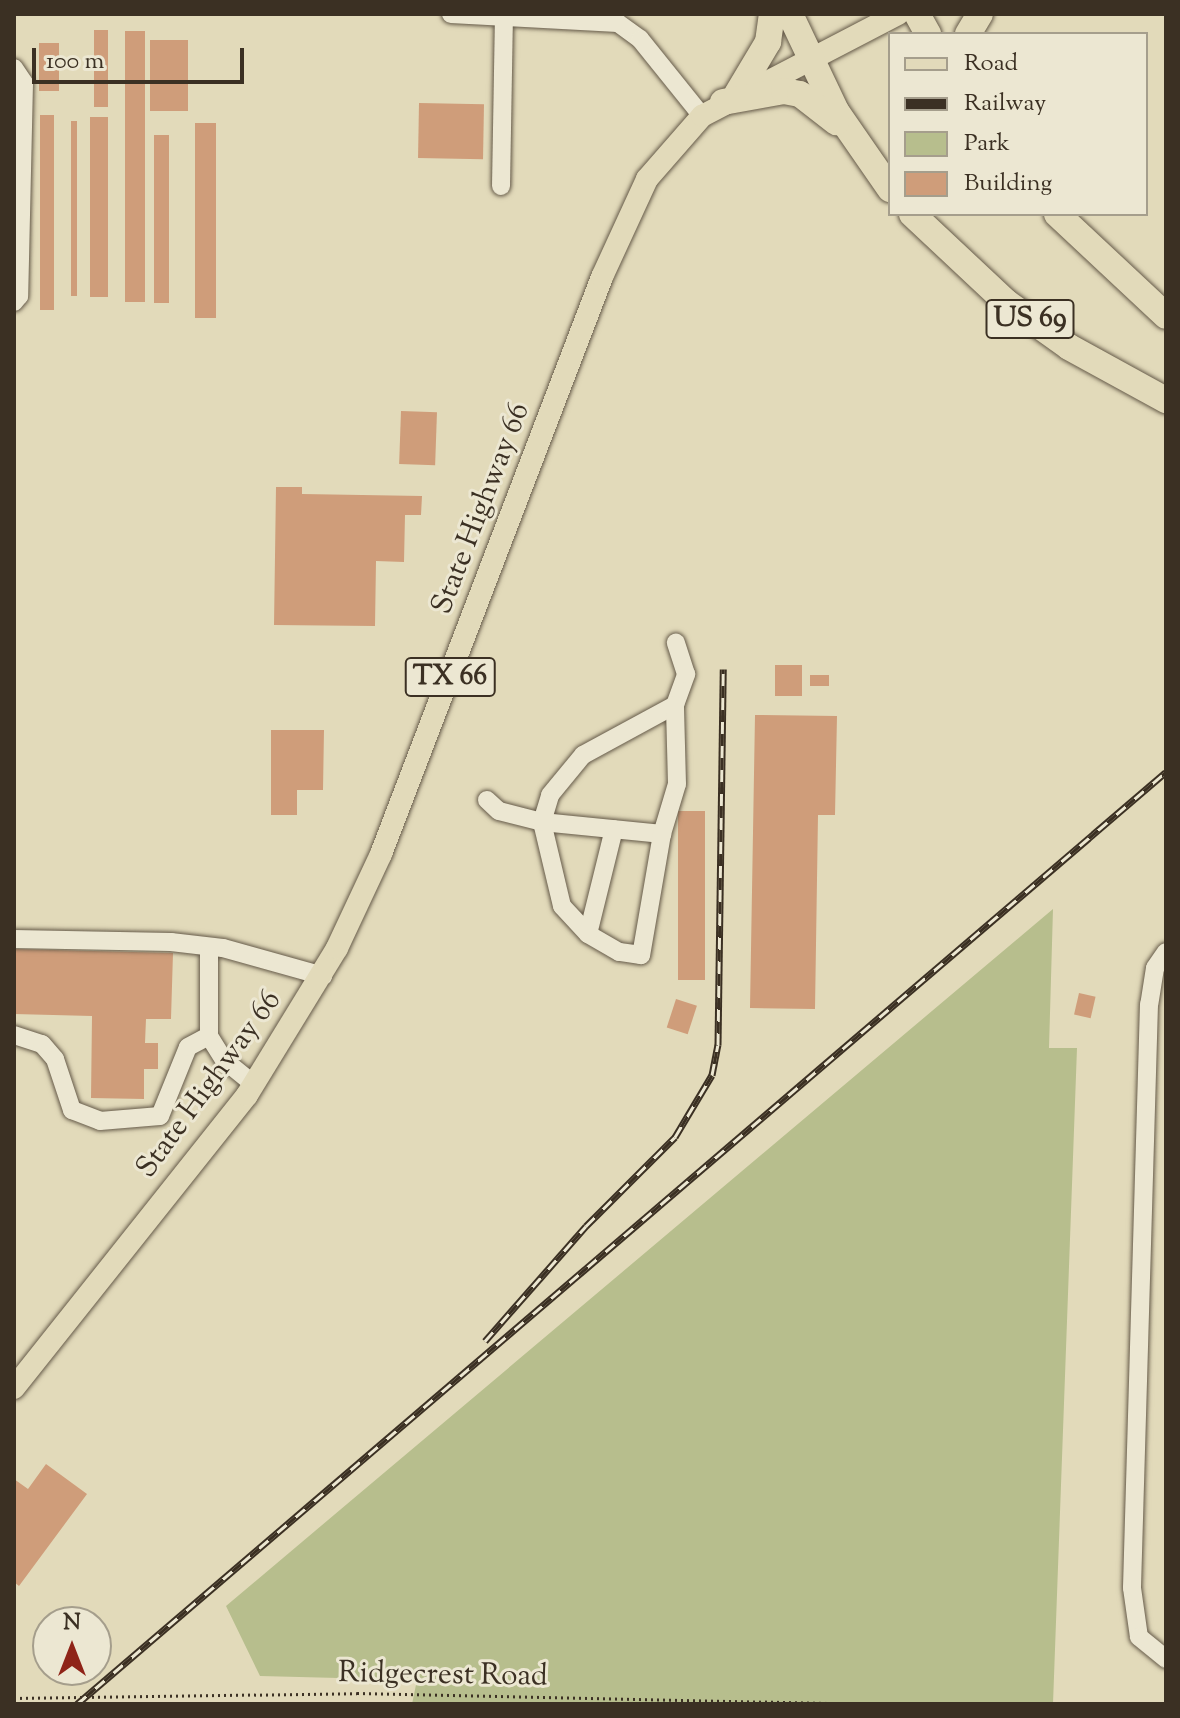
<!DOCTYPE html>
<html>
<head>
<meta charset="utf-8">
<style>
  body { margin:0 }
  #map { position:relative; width:1180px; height:1718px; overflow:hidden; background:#e2daba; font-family:"Sorts Mill Goudy",serif }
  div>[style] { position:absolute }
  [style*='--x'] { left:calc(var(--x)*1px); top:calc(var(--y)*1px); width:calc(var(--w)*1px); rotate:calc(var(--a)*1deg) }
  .green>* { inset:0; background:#b7be8d }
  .building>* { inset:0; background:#cf9d7a; transform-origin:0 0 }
  .path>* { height:3px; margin-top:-1.5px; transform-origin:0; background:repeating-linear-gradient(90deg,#3b3023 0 2px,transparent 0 6px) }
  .roads { filter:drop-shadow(0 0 2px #655a49) drop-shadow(0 0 2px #655a49) }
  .minor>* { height:18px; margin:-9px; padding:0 9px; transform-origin:9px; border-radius:9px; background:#ece7d2 }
  .major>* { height:22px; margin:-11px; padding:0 11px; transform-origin:11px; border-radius:11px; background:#e2daba }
  .highway>* { height:26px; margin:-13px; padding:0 13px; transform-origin:13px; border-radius:13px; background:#e2daba }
  .rail>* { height:7px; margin-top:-3.5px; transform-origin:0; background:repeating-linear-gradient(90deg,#ece7d2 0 12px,#3b3023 0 24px); box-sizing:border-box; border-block:2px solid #3b3023 }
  span { translate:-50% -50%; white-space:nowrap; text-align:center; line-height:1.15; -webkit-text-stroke:6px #ece7d2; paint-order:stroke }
  .shield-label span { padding:2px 6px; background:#ece7d2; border:2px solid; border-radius:6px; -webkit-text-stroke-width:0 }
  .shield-label { font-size:28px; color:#3b3023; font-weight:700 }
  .street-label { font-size:30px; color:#3b3023 }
  .frame { position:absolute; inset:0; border:16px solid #3b3023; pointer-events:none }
  .legend { position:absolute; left:888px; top:32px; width:260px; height:184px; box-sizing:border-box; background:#ece7d2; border:2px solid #a59e8c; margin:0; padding:10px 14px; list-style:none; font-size:24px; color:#3b3023 }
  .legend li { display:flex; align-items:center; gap:16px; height:40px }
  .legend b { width:40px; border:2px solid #a59e8c }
  .north { position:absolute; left:32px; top:1606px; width:80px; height:80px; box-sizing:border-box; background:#ece7d2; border:2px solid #a59e8c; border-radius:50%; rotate:0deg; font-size:22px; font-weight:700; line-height:32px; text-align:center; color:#3b3023 }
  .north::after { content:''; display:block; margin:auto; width:28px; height:36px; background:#8f2418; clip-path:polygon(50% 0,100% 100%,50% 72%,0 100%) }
  .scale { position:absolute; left:32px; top:48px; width:212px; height:36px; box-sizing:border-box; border:4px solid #3b3023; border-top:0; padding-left:10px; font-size:24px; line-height:28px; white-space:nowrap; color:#3b3023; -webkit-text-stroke:6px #ece7d2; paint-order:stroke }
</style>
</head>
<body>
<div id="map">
  <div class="green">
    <i style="clip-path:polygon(1053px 909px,1049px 1048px,1077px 1048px,1053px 1704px,412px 1704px,417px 1680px,260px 1676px,226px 1606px)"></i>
  </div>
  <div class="building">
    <i style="left:94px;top:30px;width:14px;height:77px"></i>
    <i style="left:125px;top:31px;width:20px;height:271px"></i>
    <i style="left:150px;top:40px;width:38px;height:71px"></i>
    <i style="left:39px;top:43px;width:20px;height:48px"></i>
    <i style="left:419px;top:103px;width:65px;height:55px;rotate:1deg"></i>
    <i style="left:40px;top:115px;width:14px;height:195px"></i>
    <i style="left:90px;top:117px;width:18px;height:180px"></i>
    <i style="left:71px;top:121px;width:6px;height:175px"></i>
    <i style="left:195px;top:123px;width:21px;height:195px"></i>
    <i style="left:154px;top:135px;width:15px;height:168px"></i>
    <i style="left:401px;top:411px;width:36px;height:53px;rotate:2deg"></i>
    <i style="clip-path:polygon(276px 487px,302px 487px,302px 494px,422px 496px,421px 515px,405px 515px,404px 562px,376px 561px,375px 626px,274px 625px)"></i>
    <i style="left:775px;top:665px;width:27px;height:31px"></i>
    <i style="left:810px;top:675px;width:19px;height:11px"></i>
    <i style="clip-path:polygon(755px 715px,837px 716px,835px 815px,818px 815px,815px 1009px,750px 1008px)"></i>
    <i style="clip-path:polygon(271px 730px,324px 730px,323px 790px,297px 790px,297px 815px,271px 815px)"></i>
    <i style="left:678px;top:811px;width:27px;height:169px"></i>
    <i style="clip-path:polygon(14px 949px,173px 953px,171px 1019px,146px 1019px,145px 1043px,158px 1043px,158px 1069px,144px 1069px,144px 1099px,91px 1098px,92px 1016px,14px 1014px)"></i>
    <i style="left:1079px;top:993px;width:17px;height:22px;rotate:13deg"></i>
    <i style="left:676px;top:999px;width:22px;height:30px;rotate:18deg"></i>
    <i style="clip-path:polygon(46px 1464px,87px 1494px,19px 1586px,14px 1582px,14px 1479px,28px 1489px)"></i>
  </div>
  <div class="path">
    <i style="--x:14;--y:1698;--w:343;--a:-0.8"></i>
    <i style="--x:357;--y:1693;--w:515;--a:1.22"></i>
  </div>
  <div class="roads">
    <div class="minor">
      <i style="--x:451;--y:14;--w:167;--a:3.1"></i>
      <i style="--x:618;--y:23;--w:27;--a:36"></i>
      <i style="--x:640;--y:39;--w:99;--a:51.2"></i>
      <i style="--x:14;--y:68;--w:18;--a:56"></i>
      <i style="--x:24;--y:83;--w:213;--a:91.3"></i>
      <i style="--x:19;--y:296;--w:8;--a:130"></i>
      <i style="--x:501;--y:186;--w:171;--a:-89"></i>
      <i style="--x:487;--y:800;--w:16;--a:43"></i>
      <i style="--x:499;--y:811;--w:44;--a:14.3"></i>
      <i style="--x:542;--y:822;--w:121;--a:5.7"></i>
      <i style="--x:662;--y:834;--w:123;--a:99.8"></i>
      <i style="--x:641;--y:955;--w:22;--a:-172"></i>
      <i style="--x:619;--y:952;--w:36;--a:-150"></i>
      <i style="--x:588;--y:934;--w:38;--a:-133"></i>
      <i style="--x:562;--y:906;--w:86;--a:-103.4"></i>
      <i style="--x:542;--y:822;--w:28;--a:-73"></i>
      <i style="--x:550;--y:795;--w:52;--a:-50.5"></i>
      <i style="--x:583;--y:755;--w:105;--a:-28.5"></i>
      <i style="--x:675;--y:705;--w:33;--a:-70"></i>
      <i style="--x:686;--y:674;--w:33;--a:-108"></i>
      <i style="--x:662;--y:834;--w:52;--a:-73.3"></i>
      <i style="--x:677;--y:784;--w:79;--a:-91.5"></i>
      <i style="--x:588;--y:934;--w:108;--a:-76.1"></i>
      <i style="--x:14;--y:939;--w:157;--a:1.1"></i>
      <i style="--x:171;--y:942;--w:52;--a:6.6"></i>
      <i style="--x:223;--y:948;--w:104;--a:15.6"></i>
      <i style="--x:209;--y:947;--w:89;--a:90"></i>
      <i style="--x:209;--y:1036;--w:28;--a:58"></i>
      <i style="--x:224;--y:1060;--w:38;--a:39"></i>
      <i style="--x:1166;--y:952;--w:19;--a:125"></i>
      <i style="--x:1155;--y:968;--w:36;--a:99"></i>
      <i style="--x:1149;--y:1004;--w:584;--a:91.67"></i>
      <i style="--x:1132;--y:1588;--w:49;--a:81.9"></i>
      <i style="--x:1139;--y:1637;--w:35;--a:39"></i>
      <i style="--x:14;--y:1035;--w:29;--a:18"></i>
      <i style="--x:42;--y:1044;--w:20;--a:49"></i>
      <i style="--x:55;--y:1059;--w:54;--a:71.6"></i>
      <i style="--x:72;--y:1110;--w:30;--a:21"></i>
      <i style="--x:100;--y:1121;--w:60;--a:-4.8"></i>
      <i style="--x:160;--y:1116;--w:74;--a:-67.9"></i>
      <i style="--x:188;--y:1047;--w:24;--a:-28"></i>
    </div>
    <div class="major">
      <i style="--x:14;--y:1388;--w:374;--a:-51.5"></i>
      <i style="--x:247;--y:1095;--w:172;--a:-58.5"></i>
      <i style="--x:337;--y:948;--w:104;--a:-64.9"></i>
      <i style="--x:381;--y:854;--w:618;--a:-69.04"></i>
      <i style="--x:602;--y:277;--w:108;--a:-65.3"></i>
      <i style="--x:647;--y:179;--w:84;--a:-48.9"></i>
      <i style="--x:702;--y:116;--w:221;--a:-27.5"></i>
    </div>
    <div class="highway">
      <i style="--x:790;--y:14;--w:107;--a:64.6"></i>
      <i style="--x:836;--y:111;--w:95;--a:55.3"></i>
      <i style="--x:917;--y:14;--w:23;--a:61"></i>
      <i style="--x:968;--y:34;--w:23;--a:-59"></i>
      <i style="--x:737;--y:94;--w:61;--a:-59.2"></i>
      <i style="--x:768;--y:42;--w:28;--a:-82"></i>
      <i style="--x:723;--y:102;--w:62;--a:-10.2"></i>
      <i style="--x:784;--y:91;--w:16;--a:11"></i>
      <i style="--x:800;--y:94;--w:46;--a:37.9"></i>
      <i style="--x:912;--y:214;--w:129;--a:43.1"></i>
      <i style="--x:1006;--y:302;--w:77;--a:35.5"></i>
      <i style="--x:1069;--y:347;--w:111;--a:28.7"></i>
      <i style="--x:1057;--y:214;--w:149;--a:43.1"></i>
    </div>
  </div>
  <div class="rail">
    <i style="--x:485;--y:1341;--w:153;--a:-48.7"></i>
    <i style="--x:586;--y:1226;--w:126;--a:-45"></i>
    <i style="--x:675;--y:1137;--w:72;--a:-59.2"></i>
    <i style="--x:712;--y:1075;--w:31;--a:-79"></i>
    <i style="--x:718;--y:1045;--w:376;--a:-89.2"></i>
    <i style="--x:77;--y:1704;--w:1433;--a:-40.56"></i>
  </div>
  <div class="shield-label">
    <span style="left:1030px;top:319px">US 69</span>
    <span style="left:450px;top:677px">TX 66</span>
  </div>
  <div class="street-label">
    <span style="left:482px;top:509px;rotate:-69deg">State Highway 66</span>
    <span style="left:210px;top:1085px;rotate:-54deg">State Highway 66</span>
    <span style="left:443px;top:1676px;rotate:1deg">Ridgecrest Road</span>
  </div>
  <div class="frame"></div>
  <ul class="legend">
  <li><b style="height:10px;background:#e2daba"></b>Road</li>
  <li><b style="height:10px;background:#3b3023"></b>Railway</li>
  <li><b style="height:22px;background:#b7be8d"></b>Park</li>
  <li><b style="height:22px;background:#cf9d7a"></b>Building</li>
  </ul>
  <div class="north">N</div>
  <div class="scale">100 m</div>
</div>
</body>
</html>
